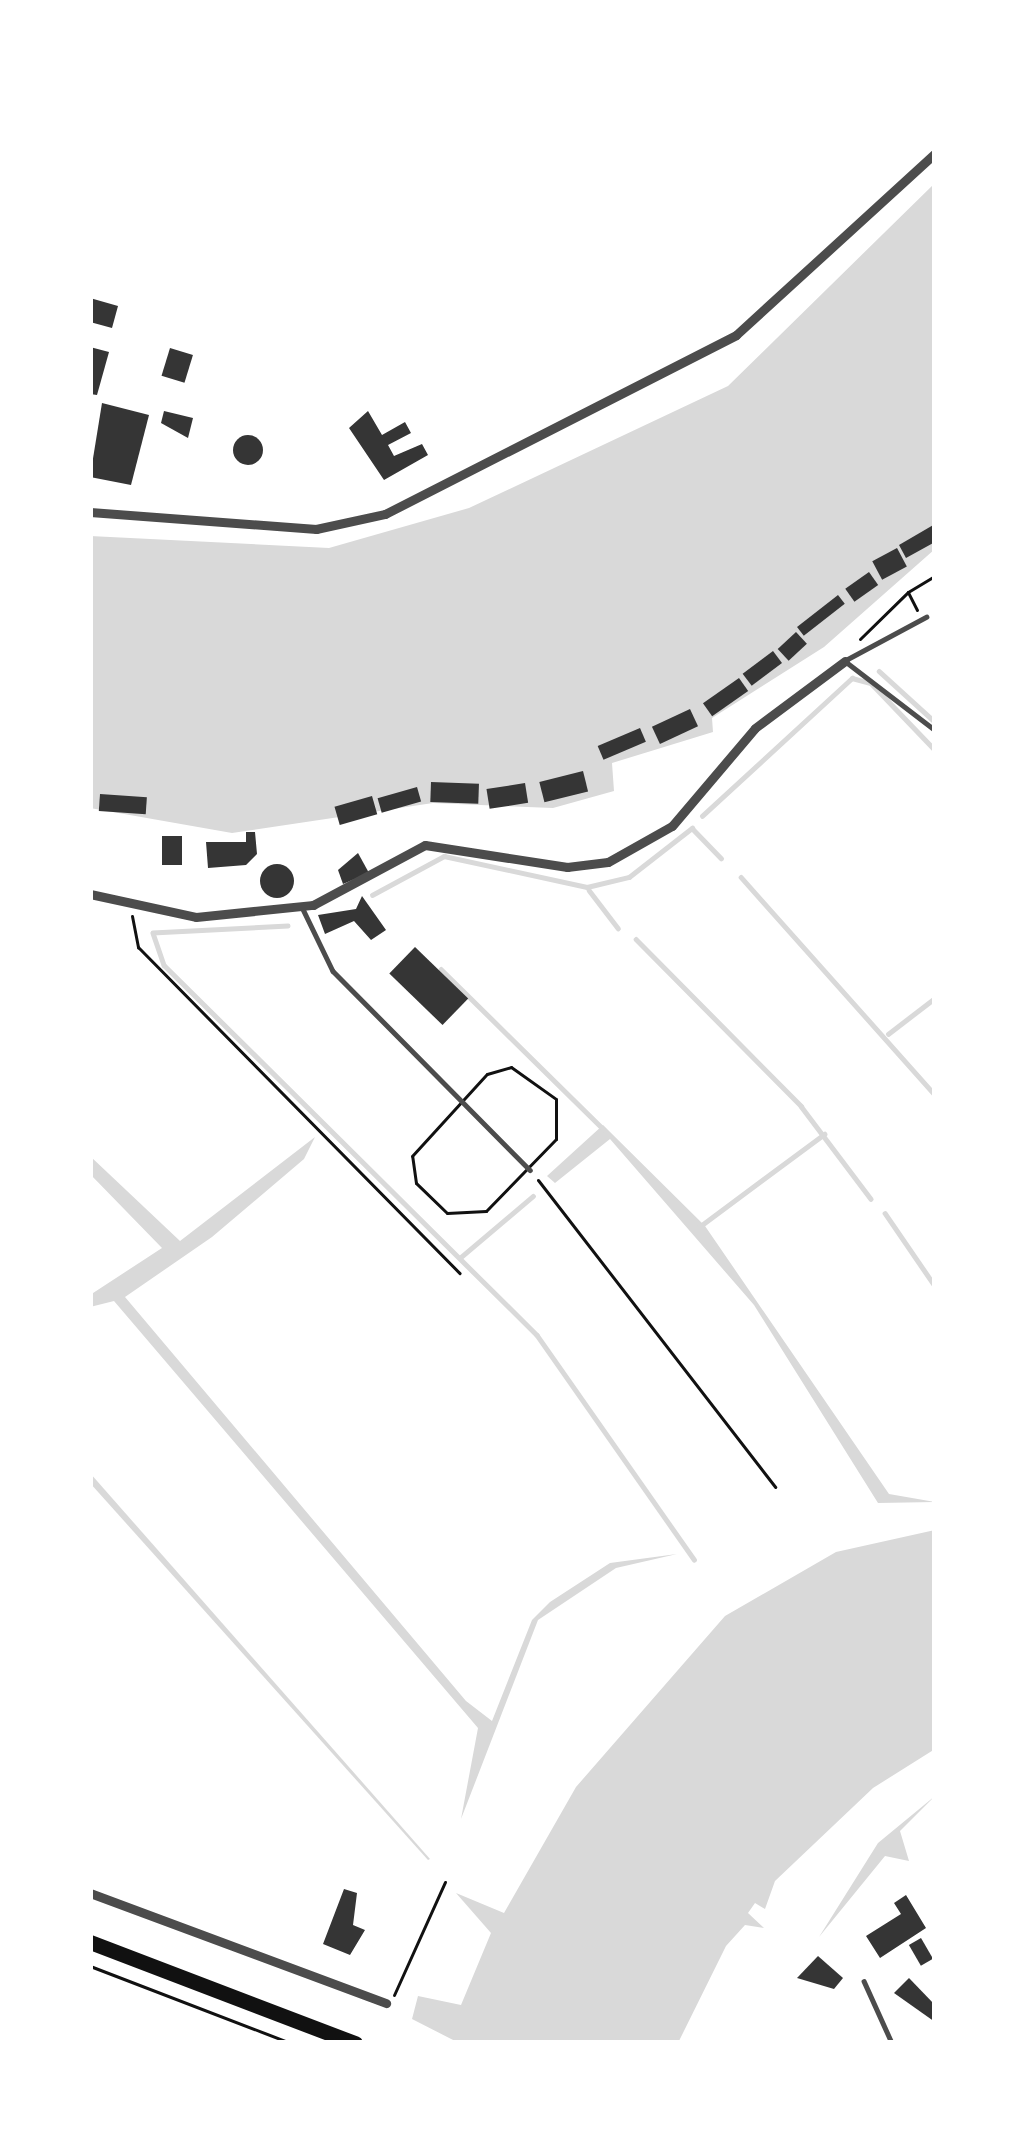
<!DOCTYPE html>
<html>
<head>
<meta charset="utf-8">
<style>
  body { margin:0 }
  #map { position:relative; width:1025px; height:2133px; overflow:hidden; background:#fff; font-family:"Exo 2",sans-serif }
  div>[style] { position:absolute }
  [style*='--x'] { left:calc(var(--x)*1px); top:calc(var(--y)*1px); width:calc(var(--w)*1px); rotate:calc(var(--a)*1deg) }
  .water>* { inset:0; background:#d9d9d9 }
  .stream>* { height:4.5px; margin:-2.25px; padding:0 2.25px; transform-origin:2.25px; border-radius:2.25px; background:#d9d9d9 }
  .building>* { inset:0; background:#353535; transform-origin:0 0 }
  .round { border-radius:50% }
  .path>* { height:3px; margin:-1.5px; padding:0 1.5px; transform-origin:1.5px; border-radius:1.5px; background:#111 }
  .service>* { height:4.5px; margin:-2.25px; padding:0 2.25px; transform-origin:2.25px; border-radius:2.25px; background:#4c4c4c }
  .minor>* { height:9px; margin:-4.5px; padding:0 4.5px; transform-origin:4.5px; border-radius:4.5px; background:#4c4c4c }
  .primary>* { height:15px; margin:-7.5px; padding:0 7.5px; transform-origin:7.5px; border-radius:7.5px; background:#111 }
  span { translate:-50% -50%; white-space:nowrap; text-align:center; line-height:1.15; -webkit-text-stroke:9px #fff; paint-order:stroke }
  .frame { position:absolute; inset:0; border:93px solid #fff; pointer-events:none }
</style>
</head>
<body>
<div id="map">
  <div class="water">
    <i style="clip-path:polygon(935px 183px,935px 549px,824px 647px,712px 718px,713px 732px,612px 763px,614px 791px,553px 808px,433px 803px,232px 833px,90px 808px,90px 536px,329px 548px,469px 508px,728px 386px)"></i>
    <i style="clip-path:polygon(603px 1125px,705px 1226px,889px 1494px,935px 1502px,878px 1503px,754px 1305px,610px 1139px,555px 1183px,547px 1176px)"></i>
    <i style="clip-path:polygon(315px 1137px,304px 1159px,212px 1237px,125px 1297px,466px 1701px,492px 1721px,532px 1620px,550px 1602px,610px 1563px,677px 1554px,616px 1568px,538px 1620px,461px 1819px,478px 1728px,114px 1301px,90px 1307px,90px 1295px,162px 1248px,90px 1174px,90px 1156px,180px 1241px)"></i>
    <i style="clip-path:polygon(90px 1473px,430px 1859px,428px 1860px,90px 1483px)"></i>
    <i style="clip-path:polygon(935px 1530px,935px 1749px,873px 1788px,775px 1881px,765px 1909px,755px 1903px,748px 1913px,764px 1928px,745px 1925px,726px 1946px,678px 2043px,459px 2043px,412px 2019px,418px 1996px,461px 2005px,491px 1933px,456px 1893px,504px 1913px,576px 1787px,725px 1616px,836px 1552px)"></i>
    <i style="clip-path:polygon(935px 1796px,900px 1831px,909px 1861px,885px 1856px,819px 1937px,878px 1843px)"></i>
  </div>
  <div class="stream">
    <i style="--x:879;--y:671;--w:76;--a:42.3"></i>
    <i style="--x:702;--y:816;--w:204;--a:-42.6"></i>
    <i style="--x:852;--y:678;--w:20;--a:15"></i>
    <i style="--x:871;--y:683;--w:93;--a:46.3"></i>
    <i style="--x:741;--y:877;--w:292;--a:48.3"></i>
    <i style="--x:589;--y:890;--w:48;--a:52.7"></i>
    <i style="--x:372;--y:895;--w:82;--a:-28.4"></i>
    <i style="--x:444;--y:856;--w:146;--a:12.2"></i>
    <i style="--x:587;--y:887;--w:43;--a:-13.4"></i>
    <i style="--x:629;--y:877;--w:80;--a:-37.9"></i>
    <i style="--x:692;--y:828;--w:42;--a:46"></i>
    <i style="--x:288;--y:926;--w:135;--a:177"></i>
    <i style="--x:153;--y:933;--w:34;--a:71"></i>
    <i style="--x:164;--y:965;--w:525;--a:44.77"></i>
    <i style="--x:537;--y:1335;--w:274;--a:55"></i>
    <i style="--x:636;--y:939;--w:235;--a:45.3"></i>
    <i style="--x:801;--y:1106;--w:116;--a:53"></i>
    <i style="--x:441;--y:969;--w:229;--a:44.6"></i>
    <i style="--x:888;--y:1034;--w:59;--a:-37.5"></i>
    <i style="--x:885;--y:1213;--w:88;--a:55.6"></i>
    <i style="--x:699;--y:1227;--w:156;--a:-36.6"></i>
    <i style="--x:461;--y:1257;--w:94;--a:-40.3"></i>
  </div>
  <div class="building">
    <i style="clip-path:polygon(90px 298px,118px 306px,112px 328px,90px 322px)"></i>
    <i style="clip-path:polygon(90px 347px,109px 352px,97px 395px,90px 394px)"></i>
    <i style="left:170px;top:348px;width:24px;height:29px;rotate:17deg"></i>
    <i style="clip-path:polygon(102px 403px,149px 415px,131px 485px,90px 477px)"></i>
    <i style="clip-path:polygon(164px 411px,193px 418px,188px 438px,161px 423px)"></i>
    <i style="clip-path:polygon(368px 411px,382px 435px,405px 422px,411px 433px,388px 445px,394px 456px,422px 444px,428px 455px,384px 480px,349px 428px)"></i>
    <i class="round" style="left:233px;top:435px;width:30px;height:30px"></i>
    <i style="clip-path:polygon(935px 524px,935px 542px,906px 558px,899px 545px)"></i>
    <i style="left:897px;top:548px;width:21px;height:28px;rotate:62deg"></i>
    <i style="left:869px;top:572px;width:16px;height:29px;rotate:55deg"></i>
    <i style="left:838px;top:595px;width:11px;height:52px;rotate:52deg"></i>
    <i style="left:796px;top:632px;width:16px;height:25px;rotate:47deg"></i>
    <i style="left:773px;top:651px;width:15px;height:38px;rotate:53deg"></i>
    <i style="left:739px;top:678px;width:16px;height:44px;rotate:55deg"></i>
    <i style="left:690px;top:709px;width:19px;height:42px;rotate:65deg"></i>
    <i style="left:640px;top:728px;width:15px;height:46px;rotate:67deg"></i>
    <i style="left:583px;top:771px;width:21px;height:45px;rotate:76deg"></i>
    <i style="left:431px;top:782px;width:48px;height:20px;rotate:2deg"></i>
    <i style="left:525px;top:783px;width:20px;height:39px;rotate:81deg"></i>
    <i style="left:417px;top:787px;width:15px;height:41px;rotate:74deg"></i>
    <i style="left:100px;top:794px;width:47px;height:17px;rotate:4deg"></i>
    <i style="left:372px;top:796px;width:19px;height:39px;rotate:74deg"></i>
    <i style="clip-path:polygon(246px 832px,255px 832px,257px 854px,246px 865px,208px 868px,206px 842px,246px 842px)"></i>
    <i style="left:162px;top:836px;width:20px;height:29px"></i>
    <i style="clip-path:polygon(358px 853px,369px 873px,343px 884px,338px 870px)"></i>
    <i class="round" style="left:260px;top:864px;width:34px;height:34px"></i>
    <i style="clip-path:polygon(362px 896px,386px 930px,371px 940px,354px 921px,325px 934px,318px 915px,356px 909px)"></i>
    <i style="left:415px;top:947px;width:74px;height:37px;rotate:44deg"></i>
    <i style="clip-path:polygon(344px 1889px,357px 1893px,353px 1925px,365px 1930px,350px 1955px,323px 1944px)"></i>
    <i style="clip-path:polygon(906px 1895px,926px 1928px,880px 1958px,866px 1936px,901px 1914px,894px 1903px)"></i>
    <i style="left:921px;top:1938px;width:24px;height:14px;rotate:60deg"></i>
    <i style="clip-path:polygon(818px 1956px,843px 1978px,834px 1989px,797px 1978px)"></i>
    <i style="clip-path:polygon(909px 1978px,935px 2005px,935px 2022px,894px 1993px)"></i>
  </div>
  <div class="path">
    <i style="--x:917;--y:610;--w:20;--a:-117"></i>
    <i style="--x:908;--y:592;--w:31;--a:-31"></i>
    <i style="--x:860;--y:639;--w:67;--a:-44.4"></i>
    <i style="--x:132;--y:916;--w:32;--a:79"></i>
    <i style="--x:138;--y:947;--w:458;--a:45.4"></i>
    <i style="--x:511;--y:1067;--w:55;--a:35.4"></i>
    <i style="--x:556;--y:1099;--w:40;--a:90"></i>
    <i style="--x:556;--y:1139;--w:100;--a:134.2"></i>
    <i style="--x:486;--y:1211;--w:39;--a:177"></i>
    <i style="--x:447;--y:1213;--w:43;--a:-135.9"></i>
    <i style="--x:416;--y:1183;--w:27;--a:-98"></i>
    <i style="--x:412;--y:1156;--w:111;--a:-47.6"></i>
    <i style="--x:487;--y:1074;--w:25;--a:-16"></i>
    <i style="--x:538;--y:1180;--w:388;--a:52.3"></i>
    <i style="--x:90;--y:1966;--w:215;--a:21"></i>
    <i style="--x:394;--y:1995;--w:124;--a:-65.7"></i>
  </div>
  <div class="service">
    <i style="--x:927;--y:617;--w:93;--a:151.8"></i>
    <i style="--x:845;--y:661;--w:113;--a:37.5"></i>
    <i style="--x:302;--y:907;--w:71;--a:64.2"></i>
    <i style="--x:333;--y:971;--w:280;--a:45.3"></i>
    <i style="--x:864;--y:1981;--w:68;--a:65.7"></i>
  </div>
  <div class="minor">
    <i style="--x:90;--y:512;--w:227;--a:4.3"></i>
    <i style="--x:316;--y:529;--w:71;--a:-12.3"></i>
    <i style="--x:385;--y:514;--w:394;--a:-27"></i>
    <i style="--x:736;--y:335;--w:270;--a:-42.4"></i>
    <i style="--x:90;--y:894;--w:108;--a:12.2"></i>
    <i style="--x:196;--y:917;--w:118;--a:-5.9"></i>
    <i style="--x:313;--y:905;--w:127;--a:-28.2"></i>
    <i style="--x:425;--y:845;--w:144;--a:8.8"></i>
    <i style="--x:567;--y:867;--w:41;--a:-7"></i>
    <i style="--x:608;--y:862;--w:73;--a:-29.4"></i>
    <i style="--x:672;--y:826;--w:128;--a:-49.7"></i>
    <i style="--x:755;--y:728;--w:112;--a:-36.7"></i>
    <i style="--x:90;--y:1893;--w:316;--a:20.4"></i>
  </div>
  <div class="primary">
    <i style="--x:90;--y:1942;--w:284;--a:20.9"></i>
  </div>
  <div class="frame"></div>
</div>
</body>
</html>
